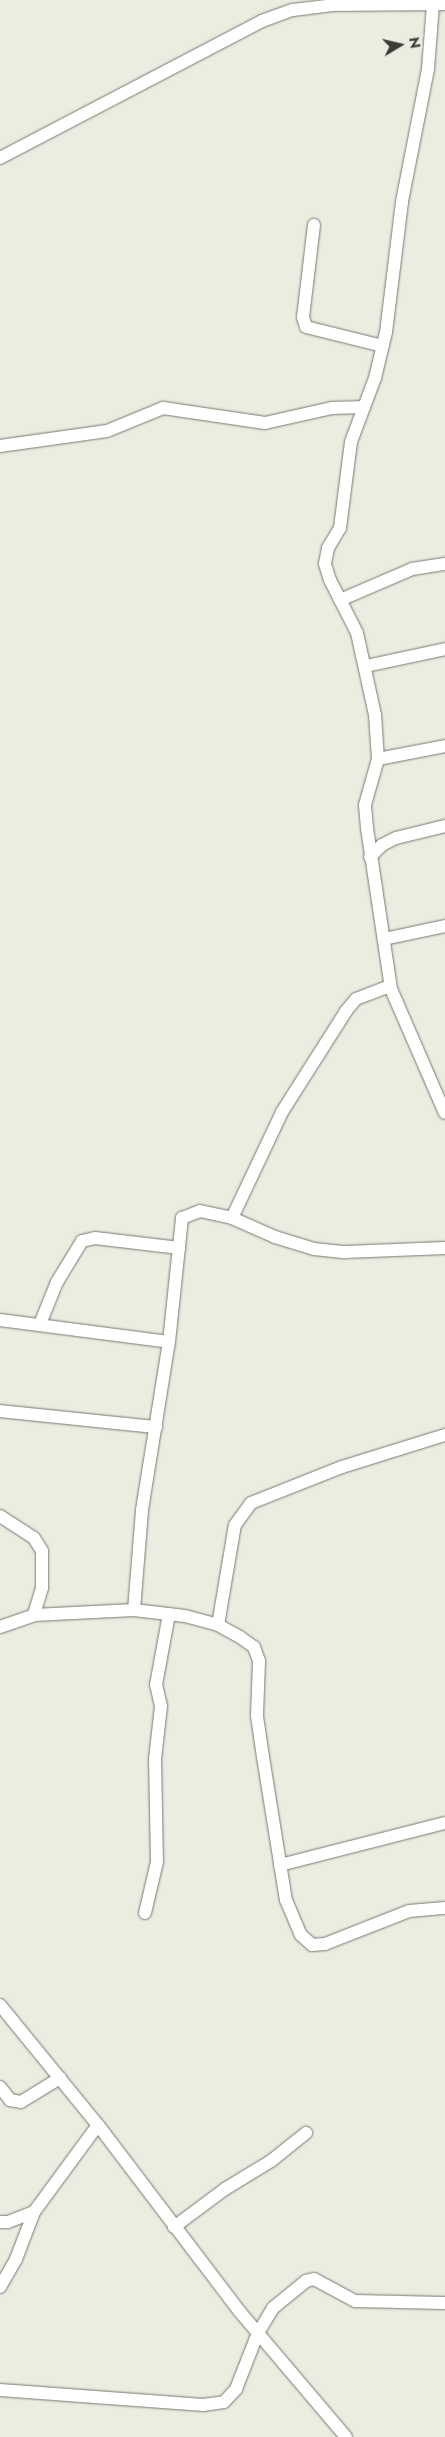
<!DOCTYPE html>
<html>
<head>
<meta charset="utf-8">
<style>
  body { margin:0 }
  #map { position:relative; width:445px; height:2437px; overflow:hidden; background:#ebede1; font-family:Jost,sans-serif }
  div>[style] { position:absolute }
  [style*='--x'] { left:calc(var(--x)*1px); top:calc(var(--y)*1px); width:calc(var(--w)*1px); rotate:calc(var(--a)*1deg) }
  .roads { filter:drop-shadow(0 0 1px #78796f) drop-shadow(0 0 1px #78796f) }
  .minor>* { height:12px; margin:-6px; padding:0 6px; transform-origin:6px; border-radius:6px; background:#fff }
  span { translate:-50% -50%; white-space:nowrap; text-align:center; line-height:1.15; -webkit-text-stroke:4.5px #ebede1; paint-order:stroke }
  .north { position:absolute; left:375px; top:20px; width:50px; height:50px; -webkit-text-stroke:4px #ebede1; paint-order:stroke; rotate:81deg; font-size:14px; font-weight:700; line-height:20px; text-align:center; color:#3b3b37 }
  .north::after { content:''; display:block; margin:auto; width:18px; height:22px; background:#3b3b37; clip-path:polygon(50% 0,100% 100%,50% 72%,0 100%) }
</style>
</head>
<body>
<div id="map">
  <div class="roads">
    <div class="minor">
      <i style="--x:433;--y:5;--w:64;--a:94.5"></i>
      <i style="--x:428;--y:69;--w:136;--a:101.1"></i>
      <i style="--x:402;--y:202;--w:131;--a:97"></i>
      <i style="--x:386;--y:332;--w:47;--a:103.4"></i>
      <i style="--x:375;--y:378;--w:68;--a:110.6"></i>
      <i style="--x:351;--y:442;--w:87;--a:97.3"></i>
      <i style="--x:340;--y:528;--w:23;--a:121"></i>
      <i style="--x:328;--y:548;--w:16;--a:101"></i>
      <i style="--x:325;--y:564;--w:17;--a:73"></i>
      <i style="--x:330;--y:580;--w:59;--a:63"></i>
      <i style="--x:357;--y:633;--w:84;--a:77.6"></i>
      <i style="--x:375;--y:715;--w:44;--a:86.1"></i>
      <i style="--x:378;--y:759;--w:48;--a:105.8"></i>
      <i style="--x:365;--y:805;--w:23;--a:85"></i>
      <i style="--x:367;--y:828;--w:163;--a:81.5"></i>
      <i style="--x:391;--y:989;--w:135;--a:66.5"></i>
      <i style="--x:0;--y:158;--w:296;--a:-27.6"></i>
      <i style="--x:262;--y:21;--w:33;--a:-20"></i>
      <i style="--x:293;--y:10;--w:38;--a:-7"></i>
      <i style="--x:331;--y:5;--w:114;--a:-0.5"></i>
      <i style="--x:314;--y:225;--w:93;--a:96.8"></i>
      <i style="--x:303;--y:317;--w:10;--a:73"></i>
      <i style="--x:306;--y:327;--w:79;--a:13.9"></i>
      <i style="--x:0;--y:446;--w:108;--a:-8"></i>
      <i style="--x:107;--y:431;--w:61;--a:-22.3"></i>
      <i style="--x:163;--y:408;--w:103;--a:8.4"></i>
      <i style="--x:265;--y:423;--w:69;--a:-12.6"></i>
      <i style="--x:332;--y:408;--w:32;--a:-2"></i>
      <i style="--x:340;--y:600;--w:78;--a:-23.3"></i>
      <i style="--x:412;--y:569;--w:33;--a:-9"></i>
      <i style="--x:366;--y:666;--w:81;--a:-12.1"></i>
      <i style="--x:378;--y:759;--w:68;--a:-11"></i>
      <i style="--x:370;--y:857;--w:17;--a:-45"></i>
      <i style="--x:382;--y:845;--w:16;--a:-27"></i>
      <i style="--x:396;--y:838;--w:50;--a:-13.8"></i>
      <i style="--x:384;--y:939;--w:62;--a:-12"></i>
      <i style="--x:232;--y:1218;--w:117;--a:-64.7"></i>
      <i style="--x:282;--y:1112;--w:120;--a:-57.6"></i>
      <i style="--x:346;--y:1011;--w:16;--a:-50"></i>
      <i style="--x:356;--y:999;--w:36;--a:-21"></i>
      <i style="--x:0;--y:1320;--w:170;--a:7.4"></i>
      <i style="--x:40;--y:1324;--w:45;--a:-68"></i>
      <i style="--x:57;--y:1282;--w:48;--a:-58.6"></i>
      <i style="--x:82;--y:1241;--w:13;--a:-13"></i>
      <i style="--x:95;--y:1238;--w:85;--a:6.8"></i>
      <i style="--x:0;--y:1411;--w:157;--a:5.9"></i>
      <i style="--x:0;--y:1516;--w:40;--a:32.9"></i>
      <i style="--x:34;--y:1538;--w:15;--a:58"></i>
      <i style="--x:42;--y:1551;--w:37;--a:90"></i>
      <i style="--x:42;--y:1588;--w:28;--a:107"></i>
      <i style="--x:134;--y:1610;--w:100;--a:-85.4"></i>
      <i style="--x:142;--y:1510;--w:170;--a:-80.9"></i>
      <i style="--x:169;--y:1342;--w:125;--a:-84"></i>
      <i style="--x:182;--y:1218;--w:19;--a:-21"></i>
      <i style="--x:200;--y:1211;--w:33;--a:12"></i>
      <i style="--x:232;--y:1218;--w:47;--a:23.8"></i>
      <i style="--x:275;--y:1237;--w:41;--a:17.1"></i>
      <i style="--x:314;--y:1249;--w:31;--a:6"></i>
      <i style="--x:345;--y:1252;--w:100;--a:-2.3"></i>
      <i style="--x:218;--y:1625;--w:101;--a:-80.4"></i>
      <i style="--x:235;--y:1525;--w:27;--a:-54"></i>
      <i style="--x:251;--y:1503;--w:98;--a:-21.6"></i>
      <i style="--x:342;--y:1467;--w:108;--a:-17.3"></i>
      <i style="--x:0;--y:1627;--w:36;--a:-19"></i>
      <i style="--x:34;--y:1615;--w:100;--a:-2.9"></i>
      <i style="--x:134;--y:1610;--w:51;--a:6.7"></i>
      <i style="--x:185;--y:1616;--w:34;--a:15"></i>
      <i style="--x:218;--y:1625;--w:25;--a:29"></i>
      <i style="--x:240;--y:1637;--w:17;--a:36"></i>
      <i style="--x:254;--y:1647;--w:15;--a:70"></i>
      <i style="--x:259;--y:1661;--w:55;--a:92.1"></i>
      <i style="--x:257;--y:1716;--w:41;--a:81.7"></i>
      <i style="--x:263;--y:1757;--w:145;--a:80.9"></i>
      <i style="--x:286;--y:1900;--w:38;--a:67"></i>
      <i style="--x:301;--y:1935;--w:15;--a:42"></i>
      <i style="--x:312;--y:1945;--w:13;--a:-4"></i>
      <i style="--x:325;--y:1944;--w:90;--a:-21.4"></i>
      <i style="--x:409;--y:1911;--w:36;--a:-5"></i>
      <i style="--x:280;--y:1865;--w:170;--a:-14.3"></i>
      <i style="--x:145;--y:1913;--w:52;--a:-76.8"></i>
      <i style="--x:157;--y:1862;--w:103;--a:-91.1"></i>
      <i style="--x:155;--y:1759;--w:53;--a:-83.5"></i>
      <i style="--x:161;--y:1706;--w:22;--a:-103"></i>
      <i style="--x:156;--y:1685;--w:72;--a:-79.6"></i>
      <i style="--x:0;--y:2005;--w:155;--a:50.8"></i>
      <i style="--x:98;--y:2125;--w:235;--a:52.8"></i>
      <i style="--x:240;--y:2312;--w:164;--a:49.7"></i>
      <i style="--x:0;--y:2087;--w:16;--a:52"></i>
      <i style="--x:10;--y:2100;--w:11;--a:10"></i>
      <i style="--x:21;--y:2102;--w:46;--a:-31.6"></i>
      <i style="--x:0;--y:2222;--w:8;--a:0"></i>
      <i style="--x:8;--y:2222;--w:28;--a:-21"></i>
      <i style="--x:34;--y:2212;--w:108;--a:-53.7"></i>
      <i style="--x:174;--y:2227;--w:64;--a:-36.7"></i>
      <i style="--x:225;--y:2189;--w:54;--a:-31.3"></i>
      <i style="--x:271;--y:2161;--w:45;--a:-38.7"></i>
      <i style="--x:0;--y:2287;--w:32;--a:-60"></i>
      <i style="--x:16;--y:2259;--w:50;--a:-69"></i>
      <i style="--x:0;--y:2390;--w:204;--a:4.2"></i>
      <i style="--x:203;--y:2405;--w:21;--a:-8"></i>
      <i style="--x:224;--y:2402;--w:18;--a:-47"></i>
      <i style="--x:236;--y:2389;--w:60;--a:-68.6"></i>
      <i style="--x:258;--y:2333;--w:29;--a:-59"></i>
      <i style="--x:273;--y:2308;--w:43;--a:-39.3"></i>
      <i style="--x:306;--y:2281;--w:8;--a:-14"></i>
      <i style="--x:314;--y:2279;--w:47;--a:28.2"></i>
      <i style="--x:355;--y:2301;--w:90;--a:1.3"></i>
    </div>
  </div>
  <div class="north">N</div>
</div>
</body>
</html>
